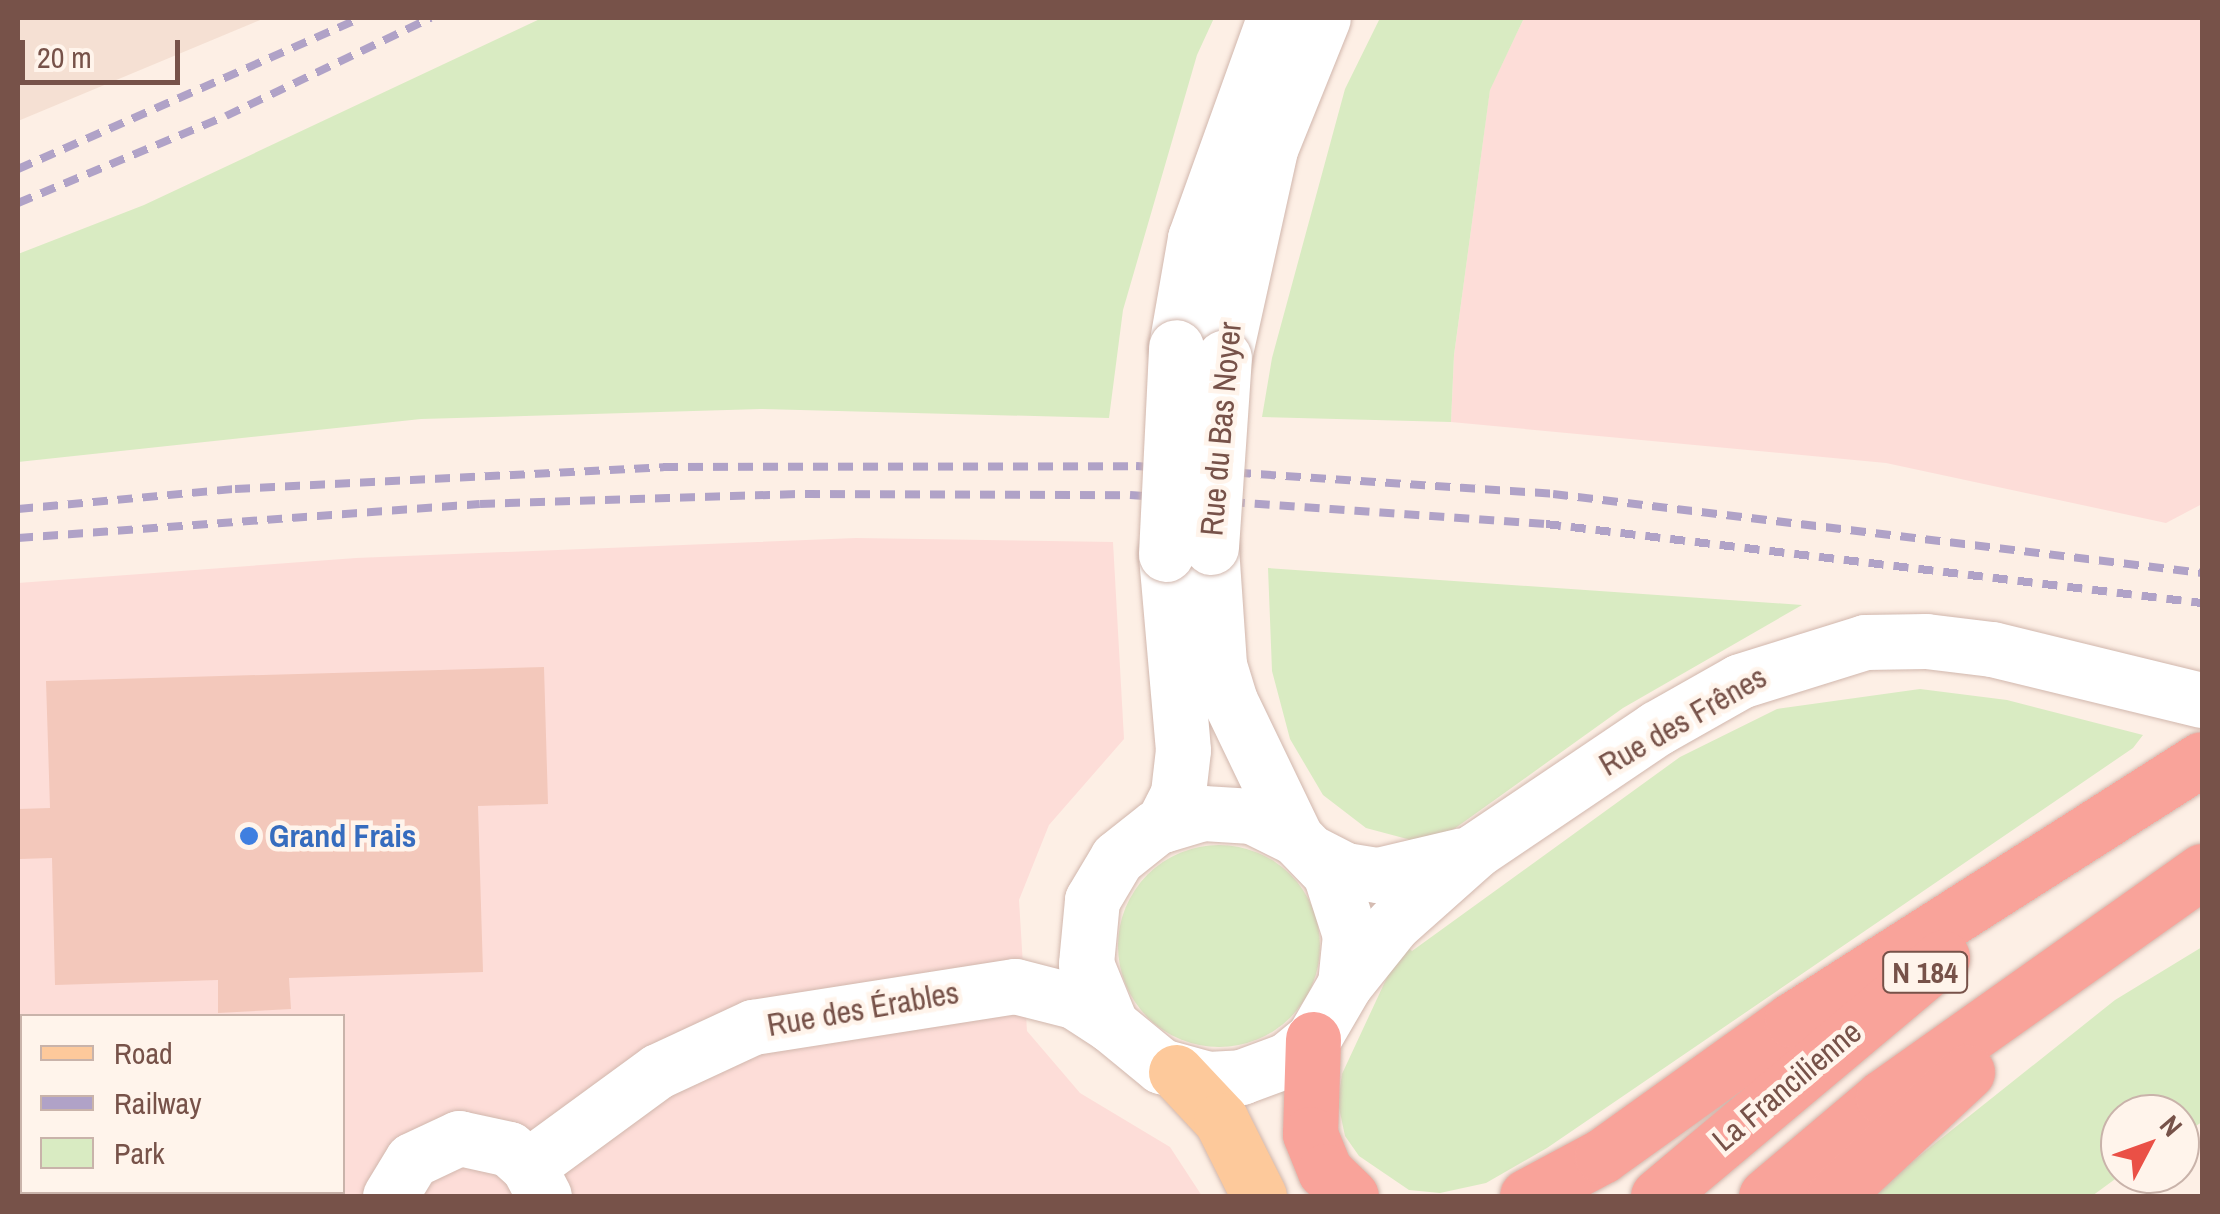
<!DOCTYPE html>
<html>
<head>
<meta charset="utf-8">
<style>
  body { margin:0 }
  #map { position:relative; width:2220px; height:1214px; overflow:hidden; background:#fdefe5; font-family:"Archivo Narrow",sans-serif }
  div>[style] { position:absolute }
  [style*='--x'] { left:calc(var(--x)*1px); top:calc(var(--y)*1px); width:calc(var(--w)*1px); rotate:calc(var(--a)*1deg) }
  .residential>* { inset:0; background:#f5e0d3 }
  .commercial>* { inset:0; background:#fdddd8 }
  .green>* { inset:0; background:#d9ebc2 }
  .round { border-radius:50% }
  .building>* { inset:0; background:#f3c8bb }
  .roads { filter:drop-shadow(0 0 2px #d1b7ad) drop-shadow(0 0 2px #d1b7ad) }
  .minor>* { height:55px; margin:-27.5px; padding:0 27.5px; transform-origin:27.5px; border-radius:27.5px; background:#fff }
  .major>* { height:55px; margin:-27.5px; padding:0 27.5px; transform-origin:27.5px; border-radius:27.5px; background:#fdc99b }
  .highway>* { height:55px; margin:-27.5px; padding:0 27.5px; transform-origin:27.5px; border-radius:27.5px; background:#f9a39a }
  .rail>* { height:8px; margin-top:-4px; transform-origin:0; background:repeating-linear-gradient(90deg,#b0a2c7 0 15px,transparent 0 25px) }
  .bridges { filter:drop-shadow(0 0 2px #d1b7ad) drop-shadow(0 0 2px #d1b7ad) }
  .minor-bridge>* { height:55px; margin:-27.5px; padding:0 27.5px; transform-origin:27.5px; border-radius:27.5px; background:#fff }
  .dots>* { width:28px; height:28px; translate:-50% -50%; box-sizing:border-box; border:5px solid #fff4eb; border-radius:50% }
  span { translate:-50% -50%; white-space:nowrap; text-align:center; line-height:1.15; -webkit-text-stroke:9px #fff4eb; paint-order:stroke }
  .shield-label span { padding:2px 8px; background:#fff4eb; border:2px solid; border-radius:8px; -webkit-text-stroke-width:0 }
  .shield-label { font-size:30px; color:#775249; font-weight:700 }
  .street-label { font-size:32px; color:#775249 }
  .shop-label { font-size:32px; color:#366cbe; font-weight:700 }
  .left { translate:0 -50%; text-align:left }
  .frame { position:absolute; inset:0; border:20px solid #775249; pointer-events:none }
  .legend { position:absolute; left:20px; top:1014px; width:325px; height:180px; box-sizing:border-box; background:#fff4eb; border:2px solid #c9b3aa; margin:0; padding:12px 18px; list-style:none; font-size:30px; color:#775249 }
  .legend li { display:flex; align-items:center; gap:20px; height:50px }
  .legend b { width:50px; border:2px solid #c9b3aa }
  .north { position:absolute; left:2100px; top:1094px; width:100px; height:100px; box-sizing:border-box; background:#fff4eb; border:2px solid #c9b3aa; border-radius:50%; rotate:49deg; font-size:28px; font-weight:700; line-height:40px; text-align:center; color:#775249 }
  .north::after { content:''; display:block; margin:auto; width:35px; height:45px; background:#ea5046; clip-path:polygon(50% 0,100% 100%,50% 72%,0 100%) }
  .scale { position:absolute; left:20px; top:40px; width:160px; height:45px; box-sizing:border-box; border:5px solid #775249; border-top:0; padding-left:12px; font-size:30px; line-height:35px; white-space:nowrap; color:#775249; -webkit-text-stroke:8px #fff4eb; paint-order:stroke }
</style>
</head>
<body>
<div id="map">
  <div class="residential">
    <i style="clip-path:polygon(18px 18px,265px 18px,18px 121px)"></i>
  </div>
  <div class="commercial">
    <i style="clip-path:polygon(1524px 18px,2202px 18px,2202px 504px,2166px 523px,1886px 463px,1451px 422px,1454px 355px,1490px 89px)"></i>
    <i style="clip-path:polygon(evenodd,856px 538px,1113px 542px,1124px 739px,1049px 825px,1019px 900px,1027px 1031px,1080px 1093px,1170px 1147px,1202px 1196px,18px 1196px,18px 583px,356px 558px,856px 538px,22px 1016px,342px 1016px,342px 1192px,22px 1192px,22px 1016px)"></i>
  </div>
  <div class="green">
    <i style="clip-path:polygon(542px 18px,1214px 18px,1197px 55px,1123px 310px,1109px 418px,761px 409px,421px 419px,18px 462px,18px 254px,144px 205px)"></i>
    <i style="clip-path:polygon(1380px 18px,1524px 18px,1490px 90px,1454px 355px,1451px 422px,1262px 417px,1272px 358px,1345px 89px)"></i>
    <i style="clip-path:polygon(1268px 568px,1802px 605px,1623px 708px,1447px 834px,1411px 840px,1366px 828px,1323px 795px,1290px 739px,1272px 671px)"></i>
    <i style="clip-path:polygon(1920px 689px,2007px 700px,2143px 735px,2133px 748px,1547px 1148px,1486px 1183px,1440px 1193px,1409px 1190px,1359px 1156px,1345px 1136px,1338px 1103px,1342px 1074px,1403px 943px,1412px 951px,1680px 757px,1777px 709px)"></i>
    <i class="round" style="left:1118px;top:845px;width:202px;height:202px"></i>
    <i style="clip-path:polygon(2202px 947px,2202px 1122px,2180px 1136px,2180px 1114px,2120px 1114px,2122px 1174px,2092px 1196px,1869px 1196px,2115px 1000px)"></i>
  </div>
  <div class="building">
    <i style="clip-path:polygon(544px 667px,548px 804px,478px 806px,483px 972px,289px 978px,291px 1009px,218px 1013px,218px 980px,55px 985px,52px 858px,20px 859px,18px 814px,18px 809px,50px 808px,46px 681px)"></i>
  </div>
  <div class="roads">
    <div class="minor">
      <i style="--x:1176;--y:347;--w:111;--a:-80.1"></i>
      <i style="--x:1195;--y:238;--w:234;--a:-70.2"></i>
      <i style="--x:1224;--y:357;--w:213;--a:-77.5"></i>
      <i style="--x:1270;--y:149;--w:141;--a:-68"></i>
      <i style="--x:1211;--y:547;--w:118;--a:86.1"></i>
      <i style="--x:1219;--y:665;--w:38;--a:73"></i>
      <i style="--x:1230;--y:701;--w:152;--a:64.3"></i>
      <i style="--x:1162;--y:825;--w:36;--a:-63"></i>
      <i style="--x:1178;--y:793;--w:43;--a:-83.4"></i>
      <i style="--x:1183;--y:750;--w:197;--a:-95"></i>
      <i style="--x:1314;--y:854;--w:35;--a:27"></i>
      <i style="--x:1345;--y:870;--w:33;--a:9"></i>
      <i style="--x:1378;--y:875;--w:87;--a:-13.2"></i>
      <i style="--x:1345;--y:984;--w:49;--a:-84.2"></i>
      <i style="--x:1350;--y:935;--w:65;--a:-107.9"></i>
      <i style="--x:1330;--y:873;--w:49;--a:-134.2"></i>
      <i style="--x:1296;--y:838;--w:49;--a:-153.4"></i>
      <i style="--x:1252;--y:816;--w:49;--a:-176.5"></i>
      <i style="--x:1203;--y:813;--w:49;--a:163.4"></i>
      <i style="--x:1156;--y:827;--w:50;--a:141.5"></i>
      <i style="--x:1117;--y:858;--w:49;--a:120.8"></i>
      <i style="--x:1092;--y:900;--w:64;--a:95.4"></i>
      <i style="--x:1086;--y:964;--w:66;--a:67.7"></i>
      <i style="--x:1111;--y:1025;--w:65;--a:39.4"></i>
      <i style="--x:1161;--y:1066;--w:49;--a:15.5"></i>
      <i style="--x:1208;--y:1079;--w:33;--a:-3"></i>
      <i style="--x:1241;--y:1077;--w:49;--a:-20.3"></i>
      <i style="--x:1287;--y:1060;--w:33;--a:-39"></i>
      <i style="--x:1313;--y:1039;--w:64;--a:-59.8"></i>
      <i style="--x:1345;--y:984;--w:77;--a:-51.3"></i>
      <i style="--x:1393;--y:924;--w:111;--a:-41.7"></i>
      <i style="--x:1476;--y:850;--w:218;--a:-34"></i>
      <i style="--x:1657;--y:728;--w:95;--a:-29.5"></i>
      <i style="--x:1740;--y:681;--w:131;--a:-17.3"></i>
      <i style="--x:1865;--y:642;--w:61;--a:-0.9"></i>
      <i style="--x:1926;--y:641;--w:66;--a:6.9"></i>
      <i style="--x:1992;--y:649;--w:216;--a:13.7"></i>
      <i style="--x:528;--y:1166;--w:161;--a:-36.2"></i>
      <i style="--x:658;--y:1071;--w:105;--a:-24.9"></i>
      <i style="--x:753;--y:1027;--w:265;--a:-8.9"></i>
      <i style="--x:1015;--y:986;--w:61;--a:14.3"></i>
      <i style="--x:1074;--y:1001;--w:44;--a:33"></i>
      <i style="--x:390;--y:1196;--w:42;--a:-58.6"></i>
      <i style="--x:412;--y:1160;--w:52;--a:-25.1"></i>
      <i style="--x:459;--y:1138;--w:51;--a:12.4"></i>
      <i style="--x:509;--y:1149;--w:25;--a:42"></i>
      <i style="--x:528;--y:1166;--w:34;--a:62"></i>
    </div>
    <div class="major">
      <i style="--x:1176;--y:1072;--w:66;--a:46.8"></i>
      <i style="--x:1221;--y:1120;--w:85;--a:63.4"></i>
    </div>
    <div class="highway">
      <i style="--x:1313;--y:1039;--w:95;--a:91.8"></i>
      <i style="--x:1310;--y:1134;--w:40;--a:68"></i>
      <i style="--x:1325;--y:1171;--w:36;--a:44"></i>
      <i style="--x:1527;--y:1196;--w:85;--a:-28.1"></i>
      <i style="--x:1602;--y:1156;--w:234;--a:-35.6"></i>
      <i style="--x:1792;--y:1020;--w:485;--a:-32.5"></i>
      <i style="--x:1658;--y:1196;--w:371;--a:-40"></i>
      <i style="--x:1766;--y:1196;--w:153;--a:-40.2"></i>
      <i style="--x:1883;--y:1097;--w:391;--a:-35.3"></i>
      <i style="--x:1834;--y:1196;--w:182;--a:-43"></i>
    </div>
  </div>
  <div class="rail">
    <i style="--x:18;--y:169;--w:374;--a:-23.8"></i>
    <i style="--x:18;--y:203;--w:225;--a:-22.7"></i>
    <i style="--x:226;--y:116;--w:227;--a:-25.6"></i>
    <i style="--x:18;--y:509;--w:218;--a:-5.3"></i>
    <i style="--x:235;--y:489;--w:429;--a:-2.9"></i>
    <i style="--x:663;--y:467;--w:473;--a:-0.1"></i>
    <i style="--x:1136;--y:466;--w:418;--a:3.8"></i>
    <i style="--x:1553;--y:494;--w:654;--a:6.94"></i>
    <i style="--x:18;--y:538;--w:463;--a:-4.2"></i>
    <i style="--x:480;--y:504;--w:325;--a:-1.8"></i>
    <i style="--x:805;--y:494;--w:325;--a:0.2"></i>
    <i style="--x:1130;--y:495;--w:417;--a:4"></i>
    <i style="--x:1546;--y:524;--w:661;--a:6.87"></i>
  </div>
  <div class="bridges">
    <div class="minor-bridge">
      <i style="--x:1211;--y:547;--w:190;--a:-86.1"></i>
      <i style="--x:1166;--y:554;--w:207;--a:-87.2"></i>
    </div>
  </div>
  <div class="dots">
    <i style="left:249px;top:836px;background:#3f7fe0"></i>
  </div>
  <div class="shield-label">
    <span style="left:1925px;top:972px">N 184</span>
  </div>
  <div class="street-label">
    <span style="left:1221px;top:429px;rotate:-85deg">Rue du Bas Noyer</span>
    <span style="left:1683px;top:721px;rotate:-30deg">Rue des Frênes</span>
    <span style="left:863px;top:1009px;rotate:-10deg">Rue des Érables</span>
    <span style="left:1787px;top:1086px;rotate:-40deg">La Francilienne</span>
  </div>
  <div class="shop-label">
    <span class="left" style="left:269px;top:836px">Grand Frais</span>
  </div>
  <div class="frame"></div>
  <ul class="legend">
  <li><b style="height:12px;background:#fdc99b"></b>Road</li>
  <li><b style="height:12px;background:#b0a2c7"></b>Railway</li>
  <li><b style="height:28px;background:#d9ebc2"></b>Park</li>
  </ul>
  <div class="north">N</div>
  <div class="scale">20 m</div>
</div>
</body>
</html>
